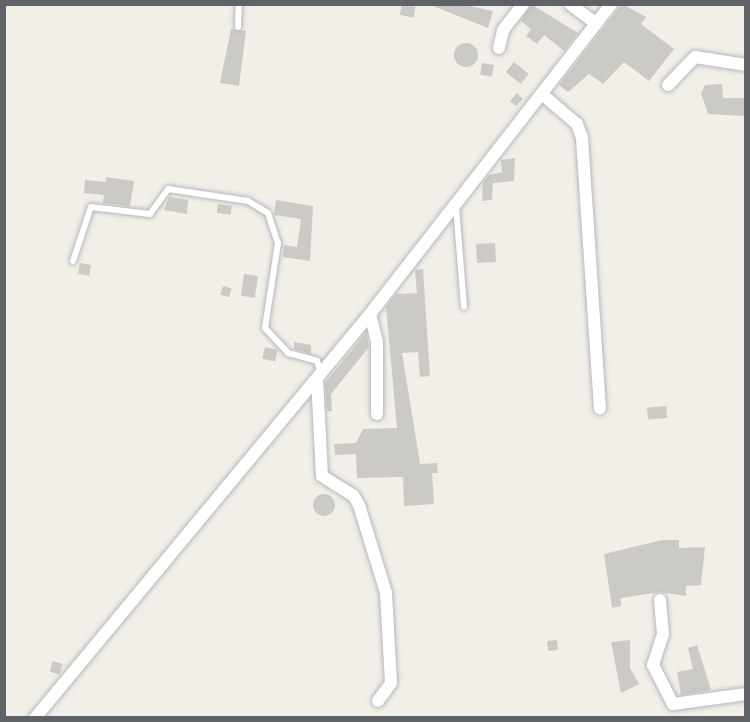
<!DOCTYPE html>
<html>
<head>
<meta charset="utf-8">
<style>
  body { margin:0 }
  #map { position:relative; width:750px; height:722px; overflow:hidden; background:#f1efe8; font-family:"Roboto Condensed",sans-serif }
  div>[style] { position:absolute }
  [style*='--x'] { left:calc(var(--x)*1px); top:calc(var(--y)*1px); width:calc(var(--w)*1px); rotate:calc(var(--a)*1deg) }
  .building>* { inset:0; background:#cccac5; transform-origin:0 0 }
  .round { border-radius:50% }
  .roads { filter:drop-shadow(0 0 2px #b5b8bc) drop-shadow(0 0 2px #b5b8bc) }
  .service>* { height:6px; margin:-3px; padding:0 3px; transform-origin:3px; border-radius:3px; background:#fff }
  .minor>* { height:12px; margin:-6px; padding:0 6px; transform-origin:6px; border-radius:6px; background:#fff }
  span { translate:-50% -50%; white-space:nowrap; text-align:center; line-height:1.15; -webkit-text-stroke:4.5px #fff; paint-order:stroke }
  .frame { position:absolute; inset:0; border:6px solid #5f6368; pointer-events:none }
</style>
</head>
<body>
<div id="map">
  <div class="building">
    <i style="left:402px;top:4px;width:14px;height:11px;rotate:12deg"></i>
    <i style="clip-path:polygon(428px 4px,460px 4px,493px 11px,488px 28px)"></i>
    <i style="clip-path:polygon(531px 4px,578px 33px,564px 51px,544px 35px,537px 44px,526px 36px,531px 29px,521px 21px)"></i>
    <i style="clip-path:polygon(622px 4px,646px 17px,641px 24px,674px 49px,649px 81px,624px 62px,603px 84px,589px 74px,568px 92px,559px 85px)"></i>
    <i style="clip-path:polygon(231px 29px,246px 31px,239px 86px,220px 83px)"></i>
    <i class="round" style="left:454px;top:43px;width:24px;height:24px"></i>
    <i style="left:514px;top:62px;width:19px;height:13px;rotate:39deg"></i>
    <i style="left:482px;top:63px;width:12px;height:12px;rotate:9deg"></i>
    <i style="clip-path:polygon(722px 84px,723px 98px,746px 98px,746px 116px,708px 114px,701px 93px,705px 85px)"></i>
    <i style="clip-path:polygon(517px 93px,523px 99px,516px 106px,510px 101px)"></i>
    <i style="clip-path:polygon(515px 158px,514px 181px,493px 183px,492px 200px,482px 201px,483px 183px,489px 175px,502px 172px,501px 160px)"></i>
    <i style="clip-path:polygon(106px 177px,134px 181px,130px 206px,103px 203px,104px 195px,84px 193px,85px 180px,106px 182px)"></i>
    <i style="clip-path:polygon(169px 197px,188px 200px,187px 214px,164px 210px)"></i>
    <i style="clip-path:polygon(276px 200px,313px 206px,310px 261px,283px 257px,284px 245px,297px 247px,301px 219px,274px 215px)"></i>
    <i style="left:218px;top:204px;width:14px;height:9px;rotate:8deg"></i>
    <i style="left:495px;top:243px;width:19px;height:19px;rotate:87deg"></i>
    <i style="left:80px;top:263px;width:11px;height:11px;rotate:10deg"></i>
    <i style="clip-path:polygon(423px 269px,430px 376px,420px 377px,418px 352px,402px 353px,420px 464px,437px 463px,438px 473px,432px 473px,434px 504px,404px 506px,403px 477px,357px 478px,356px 454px,335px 455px,334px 444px,356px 443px,363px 429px,397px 428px,386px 307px,396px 294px,417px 293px,415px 270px)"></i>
    <i style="left:244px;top:274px;width:14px;height:22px;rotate:8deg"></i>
    <i style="left:223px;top:286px;width:9px;height:9px;rotate:18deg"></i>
    <i style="clip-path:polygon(366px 333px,369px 347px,331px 394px,332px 411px,327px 411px,325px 383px)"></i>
    <i style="clip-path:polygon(294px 342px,311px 345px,311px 354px,294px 349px)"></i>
    <i style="left:265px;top:347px;width:13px;height:12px;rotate:13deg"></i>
    <i style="left:666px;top:406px;width:12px;height:19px;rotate:85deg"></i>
    <i class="round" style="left:313px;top:494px;width:22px;height:22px"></i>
    <i style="clip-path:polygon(662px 540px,679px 540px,679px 548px,705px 547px,701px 585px,686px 586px,686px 596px,660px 592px,621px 598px,621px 606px,612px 608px,604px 554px)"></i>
    <i style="left:557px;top:640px;width:10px;height:10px;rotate:84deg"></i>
    <i style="clip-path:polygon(630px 640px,630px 668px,639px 684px,621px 693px,611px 642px)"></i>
    <i style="clip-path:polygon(697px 645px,711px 690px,681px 695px,677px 672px,693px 669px,688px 648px)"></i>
    <i style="left:53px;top:661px;width:10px;height:11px;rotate:17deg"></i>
  </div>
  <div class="roads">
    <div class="service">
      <i style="--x:238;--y:27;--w:23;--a:-88"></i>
      <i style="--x:456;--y:207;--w:100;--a:85.4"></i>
      <i style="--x:73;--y:261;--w:57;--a:-71.6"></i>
      <i style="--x:91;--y:207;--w:59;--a:6.8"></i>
      <i style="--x:150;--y:214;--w:31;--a:-54"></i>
      <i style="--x:168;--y:189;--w:81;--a:8.5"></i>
      <i style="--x:248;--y:201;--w:23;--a:31"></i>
      <i style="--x:268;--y:213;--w:32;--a:72"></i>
      <i style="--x:278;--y:243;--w:86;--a:98.7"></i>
      <i style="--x:265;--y:328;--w:34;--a:47"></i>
      <i style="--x:288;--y:353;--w:30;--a:15"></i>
      <i style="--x:317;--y:361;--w:13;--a:72"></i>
    </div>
    <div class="minor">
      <i style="--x:570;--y:4;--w:31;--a:37"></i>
      <i style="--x:499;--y:48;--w:18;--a:-77"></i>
      <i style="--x:503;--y:30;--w:33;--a:-52"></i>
      <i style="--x:668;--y:85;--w:39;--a:-46"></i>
      <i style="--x:695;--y:57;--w:52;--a:8.9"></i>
      <i style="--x:543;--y:95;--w:45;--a:40.5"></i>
      <i style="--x:577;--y:124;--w:15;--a:70"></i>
      <i style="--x:582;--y:138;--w:271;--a:86.2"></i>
      <i style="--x:370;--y:314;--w:29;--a:76"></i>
      <i style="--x:377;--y:342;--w:72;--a:90"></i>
      <i style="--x:317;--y:380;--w:96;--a:87"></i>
      <i style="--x:322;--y:476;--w:36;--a:32"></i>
      <i style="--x:353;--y:495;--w:12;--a:59"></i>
      <i style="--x:359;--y:505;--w:92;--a:72.9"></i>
      <i style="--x:386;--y:593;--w:90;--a:86.8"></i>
      <i style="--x:391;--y:683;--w:22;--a:126"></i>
      <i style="--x:660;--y:600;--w:34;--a:85"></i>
      <i style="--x:663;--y:634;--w:33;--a:108"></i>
      <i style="--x:653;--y:665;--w:44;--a:62.9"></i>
      <i style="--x:673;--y:704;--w:74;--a:-7.8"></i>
      <i style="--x:35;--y:718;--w:525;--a:-50.33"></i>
      <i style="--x:370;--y:314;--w:393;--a:-52.1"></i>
    </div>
  </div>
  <div class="frame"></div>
</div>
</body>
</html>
